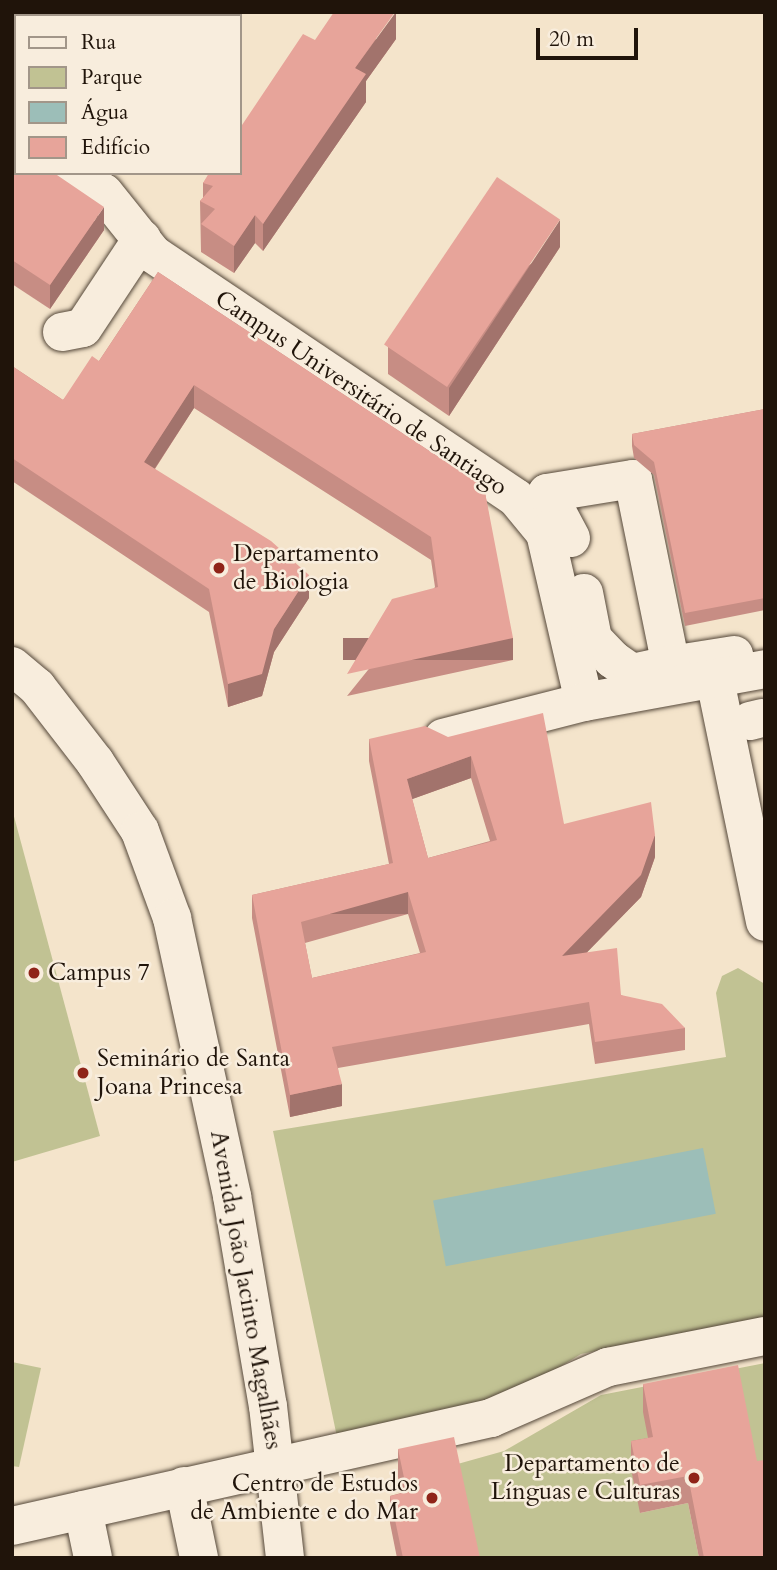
<!DOCTYPE html>
<html>
<head>
<meta charset="utf-8">
<style>
  body { margin:0 }
  #map { position:relative; width:777px; height:1570px; overflow:hidden; background:#f4e4cb; font-family:Cardo,serif }
  div>[style] { position:absolute }
  [style*='--x'] { left:calc(var(--x)*1px); top:calc(var(--y)*1px); width:calc(var(--w)*1px); rotate:calc(var(--a)*1deg) }
  .green>* { inset:0; background:#c1c293 }
  .water>* { inset:0; background:#9cbeb8; transform-origin:0 0 }
  .roads { filter:drop-shadow(0 0 2px #55483a) drop-shadow(0 0 2px #55483a) }
  .minor>* { height:38px; margin:-19px; padding:0 19px; transform-origin:19px; border-radius:19px; background:#f8eddd }
  .wall>* { inset:0; background:#c78d84 }
  .shaded-wall>* { inset:0; background:#a2736c; transform-origin:0 0 }
  .building>* { inset:0; background:#e7a49a; transform-origin:0 0 }
  .dots>* { width:19px; height:19px; translate:-50% -50%; box-sizing:border-box; border:4px solid #f8eddd; border-radius:50% }
  span { translate:-50% -50%; white-space:nowrap; text-align:center; line-height:1.15; -webkit-text-stroke:5px #f8eddd; paint-order:stroke }
  .street-label { font-size:24px; color:#20140a }
  .poi-label { font-size:24px; color:#20140a }
  .left { translate:0 -50%; text-align:left }
  .right { translate:-100% -50%; text-align:right }
  .frame { position:absolute; inset:0; border:14px solid #20140a; pointer-events:none }
  .legend { position:absolute; left:14px; top:14px; width:228px; height:161px; box-sizing:border-box; background:#f8eddd; border:2px solid #a29689; margin:0; padding:9px 12px; list-style:none; font-size:21px; color:#20140a }
  .legend li { display:flex; align-items:center; gap:14px; height:35px }
  .legend b { width:35px; border:2px solid #a29689 }
  .scale { position:absolute; left:536px; top:28px; width:102px; height:32px; box-sizing:border-box; border:4px solid #20140a; border-top:0; padding-left:9px; font-size:21px; line-height:24px; white-space:nowrap; color:#20140a; -webkit-text-stroke:5px #f8eddd; paint-order:stroke }
</style>
</head>
<body>
<div id="map">
  <div class="green">
    <i style="clip-path:polygon(12px 809px,100px 1136px,12px 1162px)"></i>
    <i style="clip-path:polygon(738px 968px,765px 984px,765px 1317px,581px 1354px,516px 1394px,337px 1437px,273px 1131px,726px 1057px,716px 993px,722px 976px)"></i>
    <i style="clip-path:polygon(12px 1362px,41px 1368px,19px 1467px,12px 1466px)"></i>
    <i style="clip-path:polygon(765px 1363px,765px 1461px,653px 1464px,640px 1513px,688px 1503px,699px 1558px,474px 1558px,454px 1465px,504px 1451px,601px 1395px)"></i>
  </div>
  <div class="water">
    <i style="left:703px;top:1148px;width:67px;height:275px;rotate:79deg"></i>
  </div>
  <div class="roads">
    <div class="minor">
      <i style="--x:12;--y:132;--w:4;--a:27"></i>
      <i style="--x:74;--y:173;--w:36;--a:34"></i>
      <i style="--x:104;--y:193;--w:78;--a:51.2"></i>
      <i style="--x:153;--y:254;--w:437;--a:33.9"></i>
      <i style="--x:516;--y:498;--w:45;--a:50.4"></i>
      <i style="--x:545;--y:533;--w:173;--a:77"></i>
      <i style="--x:62;--y:332;--w:21;--a:-11"></i>
      <i style="--x:83;--y:328;--w:107;--a:-56.5"></i>
      <i style="--x:571;--y:538;--w:51;--a:-118.1"></i>
      <i style="--x:547;--y:493;--w:87;--a:-9.2"></i>
      <i style="--x:633;--y:479;--w:190;--a:78.5"></i>
      <i style="--x:671;--y:665;--w:64;--a:-9"></i>
      <i style="--x:584;--y:593;--w:47;--a:78.9"></i>
      <i style="--x:593;--y:639;--w:28;--a:46"></i>
      <i style="--x:612;--y:659;--w:24;--a:35"></i>
      <i style="--x:632;--y:673;--w:40;--a:-12"></i>
      <i style="--x:12;--y:666;--w:33;--a:40"></i>
      <i style="--x:37;--y:687;--w:95;--a:52.3"></i>
      <i style="--x:95;--y:762;--w:82;--a:56.9"></i>
      <i style="--x:140;--y:831;--w:93;--a:69.8"></i>
      <i style="--x:172;--y:918;--w:284;--a:77.8"></i>
      <i style="--x:232;--y:1196;--w:213;--a:80.3"></i>
      <i style="--x:268;--y:1406;--w:153;--a:83.6"></i>
      <i style="--x:715;--y:680;--w:247;--a:78.3"></i>
      <i style="--x:750;--y:721;--w:12;--a:-14"></i>
      <i style="--x:443;--y:738;--w:146;--a:-14.3"></i>
      <i style="--x:584;--y:702;--w:184;--a:-10.3"></i>
      <i style="--x:184;--y:1486;--w:74;--a:78.2"></i>
      <i style="--x:83;--y:1510;--w:49;--a:78.2"></i>
      <i style="--x:12;--y:1526;--w:491;--a:-12.7"></i>
      <i style="--x:491;--y:1418;--w:128;--a:-23.6"></i>
      <i style="--x:608;--y:1367;--w:160;--a:-11.2"></i>
    </div>
  </div>
  <div class="wall">
    <i style="clip-path:polygon(396px 39px,366px 81px,366px 102px,263px 251px,255px 243px,234px 273px,201px 252px,200px 201px,203px 198px,203px 183px,315px 40px)"></i>
    <i style="clip-path:polygon(12px 146px,104px 230px,50px 309px,12px 284px)"></i>
    <i style="clip-path:polygon(560px 247px,449px 416px,388px 374px,388px 347px)"></i>
    <i style="clip-path:polygon(158px 272px,484px 487px,513px 660px,347px 696px,435px 587px,431px 560px,194px 408px,155px 469px,309px 598px,274px 652px,262px 696px,228px 707px,209px 612px,12px 481px,12px 366px,63px 400px,99px 361px)"></i>
    <i style="clip-path:polygon(765px 409px,765px 610px,685px 626px,654px 475px,634px 458px,632px 446px,632px 434px)"></i>
    <i style="clip-path:polygon(evenodd,448px 737px,564px 824px,655px 857px,641px 897px,587px 952px,621px 995px,685px 1028px,685px 1050px,595px 1064px,589px 1024px,338px 1068px,342px 1106px,290px 1117px,252px 918px,252px 895px,389px 864px,369px 761px,369px 739px,448px 737px,471px 778px,490px 841px,428px 858px,412px 799px,471px 778px,448px 737px,408px 914px,420px 953px,312px 978px,305px 943px,408px 914px)"></i>
    <i style="clip-path:polygon(643px 1384px,765px 1558px,699px 1558px,688px 1503px,640px 1513px,631px 1469px,631px 1441px,648px 1438px,643px 1412px)"></i>
    <i style="clip-path:polygon(398px 1449px,480px 1558px,397px 1558px,390px 1523px,390px 1496px,401px 1493px,398px 1477px)"></i>
  </div>
  <div class="shaded-wall">
    <i style="clip-path:polygon(396px 12px,396px 39px,366px 81px,366px 102px,263px 251px,263px 224px,355px 68px)"></i>
    <i style="clip-path:polygon(104px 207px,104px 230px,50px 309px,50px 285px)"></i>
    <i style="clip-path:polygon(255px 215px,255px 243px,234px 273px,234px 246px)"></i>
    <i style="clip-path:polygon(560px 220px,560px 247px,449px 416px,449px 388px)"></i>
    <i style="clip-path:polygon(194px 385px,194px 408px,144px 485px,144px 462px)"></i>
    <i style="clip-path:polygon(309px 575px,309px 598px,274px 652px,262px 696px,228px 707px,228px 684px,274px 629px)"></i>
    <i style="left:513px;top:638px;width:22px;height:170px;rotate:90deg"></i>
    <i style="clip-path:polygon(471px 756px,471px 778px,407px 801px,407px 779px)"></i>
    <i style="clip-path:polygon(655px 835px,655px 857px,641px 897px,562px 978px,562px 956px)"></i>
    <i style="left:408px;top:892px;width:22px;height:111px;rotate:90deg"></i>
    <i style="clip-path:polygon(342px 1084px,342px 1106px,290px 1117px,290px 1095px)"></i>
  </div>
  <div class="building">
    <i style="clip-path:polygon(334px 12px,395px 12px,355px 68px,366px 74px,263px 224px,255px 215px,234px 246px,201px 224px,215px 209px,200px 201px,213px 186px,203px 183px,209px 173px,240px 173px,240px 128px,303px 34px,315px 40px)"></i>
    <i style="clip-path:polygon(12px 146px,16px 148px,16px 173px,54px 173px,104px 207px,50px 285px,12px 260px)"></i>
    <i style="left:497px;top:177px;width:76px;height:202px;rotate:34deg"></i>
    <i style="clip-path:polygon(158px 272px,484px 487px,513px 638px,347px 674px,392px 599px,438px 587px,431px 537px,194px 385px,144px 462px,271px 541px,309px 575px,274px 629px,262px 674px,228px 684px,209px 589px,12px 458px,12px 366px,63px 400px,92px 356px,99px 361px)"></i>
    <i style="clip-path:polygon(765px 409px,765px 598px,685px 613px,654px 462px,634px 445px,632px 434px)"></i>
    <i style="clip-path:polygon(evenodd,543px 713px,564px 824px,651px 802px,655px 835px,641px 875px,562px 956px,617px 948px,621px 995px,662px 1004px,685px 1028px,595px 1042px,589px 1002px,332px 1047px,342px 1084px,290px 1095px,252px 895px,393px 863px,369px 739px,425px 726px,448px 737px,543px 713px,471px 756px,497px 840px,428px 858px,407px 779px,471px 756px,543px 713px,408px 892px,426px 952px,312px 978px,301px 922px,408px 892px)"></i>
    <i style="clip-path:polygon(738px 1365px,757px 1461px,765px 1460px,765px 1558px,704px 1558px,688px 1476px,640px 1485px,631px 1441px,653px 1437px,643px 1384px)"></i>
    <i style="clip-path:polygon(454px 1437px,480px 1558px,403px 1558px,390px 1496px,407px 1492px,398px 1449px)"></i>
  </div>
  <div class="dots">
    <i style="left:219px;top:568px;background:#8f2418"></i>
    <i style="left:34px;top:973px;background:#8f2418"></i>
    <i style="left:83px;top:1073px;background:#8f2418"></i>
    <i style="left:694px;top:1478px;background:#8f2418"></i>
    <i style="left:432px;top:1498px;background:#8f2418"></i>
  </div>
  <div class="street-label">
    <span style="left:361px;top:393px;rotate:34deg">Campus Universitário de Santiago</span>
    <span style="left:246px;top:1290px;rotate:80deg">Avenida João Jacinto Magalhães</span>
  </div>
  <div class="poi-label">
    <span class="left" style="left:233px;top:568px">Departamento<br>de Biologia</span>
    <span class="left" style="left:48px;top:973px">Campus 7</span>
    <span class="left" style="left:97px;top:1073px">Seminário de Santa<br>Joana Princesa</span>
    <span class="right" style="left:680px;top:1478px">Departamento de<br>Línguas e Culturas</span>
    <span class="right" style="left:418px;top:1498px">Centro de Estudos<br>de Ambiente e do Mar</span>
  </div>
  <div class="frame"></div>
  <ul class="legend">
  <li><b style="height:9px;background:#f8eddd"></b>Rua</li>
  <li><b style="height:19px;background:#c1c293"></b>Parque</li>
  <li><b style="height:19px;background:#9cbeb8"></b>Água</li>
  <li><b style="height:19px;background:#e7a49a"></b>Edifício</li>
  </ul>
  <div class="scale">20 m</div>
</div>
</body>
</html>
